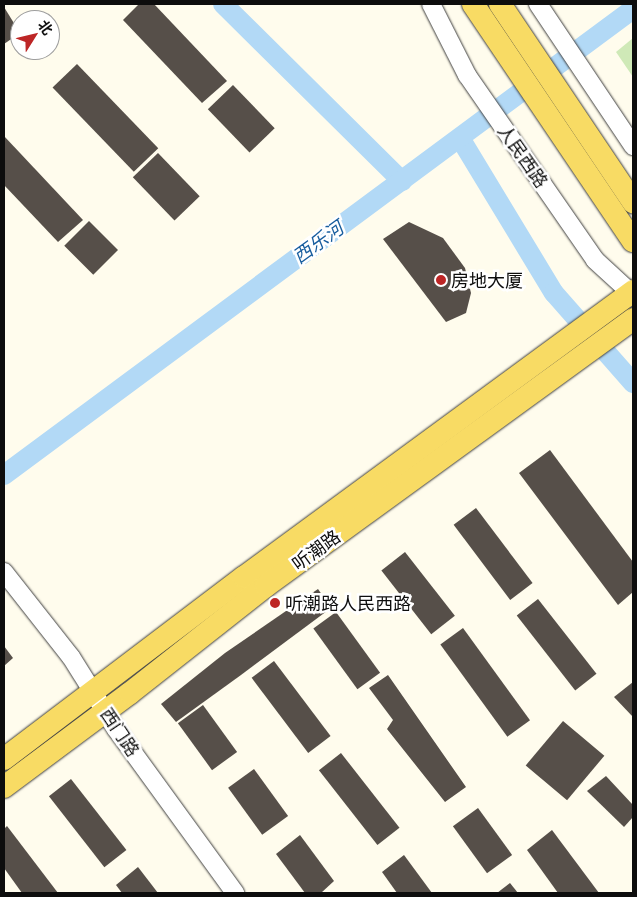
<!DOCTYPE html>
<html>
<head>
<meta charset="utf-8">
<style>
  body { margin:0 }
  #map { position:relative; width:637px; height:897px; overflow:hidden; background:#fffced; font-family:Literata,"Noto Sans SC",serif }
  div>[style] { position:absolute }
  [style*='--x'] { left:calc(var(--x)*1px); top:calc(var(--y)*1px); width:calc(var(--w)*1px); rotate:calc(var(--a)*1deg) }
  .green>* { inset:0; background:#cfe9b7 }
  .canal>* { height:20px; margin:-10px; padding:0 10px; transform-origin:10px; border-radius:10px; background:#b2d9f6 }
  .building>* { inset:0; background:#564f49; transform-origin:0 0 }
  .roads { filter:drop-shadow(0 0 1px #404040) drop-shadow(0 0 1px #404040) }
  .minor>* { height:18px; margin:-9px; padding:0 9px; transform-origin:9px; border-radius:9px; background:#fff }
  .major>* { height:22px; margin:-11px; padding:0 11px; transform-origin:11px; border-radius:11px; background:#f8db64 }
  .dots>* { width:14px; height:14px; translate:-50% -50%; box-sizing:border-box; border:2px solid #fff; border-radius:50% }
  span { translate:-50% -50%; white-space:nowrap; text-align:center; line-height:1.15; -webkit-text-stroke:5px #fff; paint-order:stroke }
  .street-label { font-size:18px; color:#0d0d0d }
  .poi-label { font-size:18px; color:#0d0d0d }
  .left { translate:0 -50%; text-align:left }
  .water-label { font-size:19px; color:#175d9e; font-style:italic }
  .frame { position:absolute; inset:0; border:5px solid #0d0d0d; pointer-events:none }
  .north { position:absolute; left:10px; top:10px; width:50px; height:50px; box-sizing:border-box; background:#fff; border:1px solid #9e9e9e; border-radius:50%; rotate:54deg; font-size:14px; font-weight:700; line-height:20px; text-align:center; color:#0d0d0d }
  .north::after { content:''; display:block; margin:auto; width:18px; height:22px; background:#bd2626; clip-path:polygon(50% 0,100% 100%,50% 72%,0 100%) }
</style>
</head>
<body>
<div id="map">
  <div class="green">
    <i style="clip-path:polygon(633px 38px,633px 77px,616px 52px)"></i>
  </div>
  <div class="canal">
    <i style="--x:223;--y:4;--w:252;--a:44.7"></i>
    <i style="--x:460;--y:138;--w:181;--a:58.8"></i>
    <i style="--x:554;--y:293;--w:120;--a:48.7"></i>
    <i style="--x:4;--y:475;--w:783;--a:-36.53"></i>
  </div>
  <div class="building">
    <i style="clip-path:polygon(139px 4px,154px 4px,227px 81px,202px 103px,123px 20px)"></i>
    <i style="clip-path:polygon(4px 7px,20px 33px,4px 44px)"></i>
    <i style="left:77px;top:64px;width:117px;height:34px;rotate:46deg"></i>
    <i style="left:233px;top:85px;width:60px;height:35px;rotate:46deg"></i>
    <i style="clip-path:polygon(4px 136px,83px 220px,58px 242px,4px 185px)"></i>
    <i style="left:158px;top:153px;width:60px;height:35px;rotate:46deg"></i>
    <i style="left:89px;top:221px;width:41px;height:35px;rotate:45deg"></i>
    <i style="clip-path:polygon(409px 222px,443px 238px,465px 268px,471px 293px,466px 313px,446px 322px,383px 239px)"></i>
    <i style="clip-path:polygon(550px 450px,633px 562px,633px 592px,618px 605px,519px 473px)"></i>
    <i style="left:476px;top:508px;width:94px;height:28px;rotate:53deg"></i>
    <i style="left:405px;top:552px;width:81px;height:30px;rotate:52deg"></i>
    <i style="clip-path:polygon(318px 589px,331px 608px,241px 675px,176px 722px,161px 704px,225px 653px)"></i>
    <i style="left:538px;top:599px;width:95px;height:27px;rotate:52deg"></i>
    <i style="left:336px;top:612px;width:75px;height:28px;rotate:54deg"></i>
    <i style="left:463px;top:628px;width:114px;height:28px;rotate:54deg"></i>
    <i style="clip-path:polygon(4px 646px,13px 658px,4px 666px)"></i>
    <i style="left:274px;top:661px;width:94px;height:28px;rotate:53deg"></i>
    <i style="clip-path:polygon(388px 675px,466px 787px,445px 802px,387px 729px,393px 720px,369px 688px)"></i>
    <i style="clip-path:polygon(633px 682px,633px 717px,614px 697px)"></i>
    <i style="left:203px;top:705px;width:58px;height:31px;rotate:54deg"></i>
    <i style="left:563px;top:721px;width:54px;height:58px;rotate:40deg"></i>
    <i style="left:341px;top:753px;width:95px;height:28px;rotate:52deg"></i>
    <i style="left:254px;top:769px;width:58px;height:32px;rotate:54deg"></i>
    <i style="clip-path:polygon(606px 776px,633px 805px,633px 817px,624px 827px,587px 791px)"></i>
    <i style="left:71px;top:779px;width:90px;height:28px;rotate:52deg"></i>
    <i style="left:478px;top:808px;width:58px;height:31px;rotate:54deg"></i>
    <i style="clip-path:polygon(7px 826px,58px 893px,22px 893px,4px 868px,4px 829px)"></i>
    <i style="clip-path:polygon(552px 830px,599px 893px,558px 893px,527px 850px)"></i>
    <i style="clip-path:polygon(300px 835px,334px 881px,321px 893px,305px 893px,276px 854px)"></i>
    <i style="clip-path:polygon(404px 855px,432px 893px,397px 893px,382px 872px)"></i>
    <i style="clip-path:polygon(138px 867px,158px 893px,122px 893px,116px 885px)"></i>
    <i style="clip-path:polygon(510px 883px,518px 893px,497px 893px)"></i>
  </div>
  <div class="roads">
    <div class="minor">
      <i style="--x:431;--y:4;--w:80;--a:63.1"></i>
      <i style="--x:467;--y:75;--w:225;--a:55.3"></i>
      <i style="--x:595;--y:260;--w:49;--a:42.5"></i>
      <i style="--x:631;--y:293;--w:2;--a:0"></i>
      <i style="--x:538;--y:4;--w:171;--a:56.2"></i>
      <i style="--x:4;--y:572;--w:108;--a:51.8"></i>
      <i style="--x:71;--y:657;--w:85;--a:58"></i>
      <i style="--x:116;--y:729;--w:203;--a:54"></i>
    </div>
    <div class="major">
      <i style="--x:473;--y:4;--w:286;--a:56"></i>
      <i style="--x:500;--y:4;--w:239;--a:56.1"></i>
      <i style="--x:4;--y:759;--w:301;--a:-37.2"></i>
      <i style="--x:244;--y:577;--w:483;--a:-36.3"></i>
      <i style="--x:4;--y:787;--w:157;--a:-36.7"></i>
      <i style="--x:130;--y:693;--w:173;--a:-38.2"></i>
      <i style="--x:266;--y:586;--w:454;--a:-36"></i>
    </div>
  </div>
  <div class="dots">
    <i style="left:441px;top:280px;background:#bd2626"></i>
    <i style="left:275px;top:603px;background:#bd2626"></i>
  </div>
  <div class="street-label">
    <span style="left:523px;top:156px;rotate:55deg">人民西路</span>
    <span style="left:316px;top:550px;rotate:-36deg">听潮路</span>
    <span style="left:120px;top:732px;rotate:56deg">西门路</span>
  </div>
  <div class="poi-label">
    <span class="left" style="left:451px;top:280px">房地大厦</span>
    <span class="left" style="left:285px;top:603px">听潮路人民西路</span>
  </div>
  <div class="water-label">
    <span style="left:318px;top:242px;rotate:-36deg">西乐河</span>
  </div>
  <div class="frame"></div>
  <div class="north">北</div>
</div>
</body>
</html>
